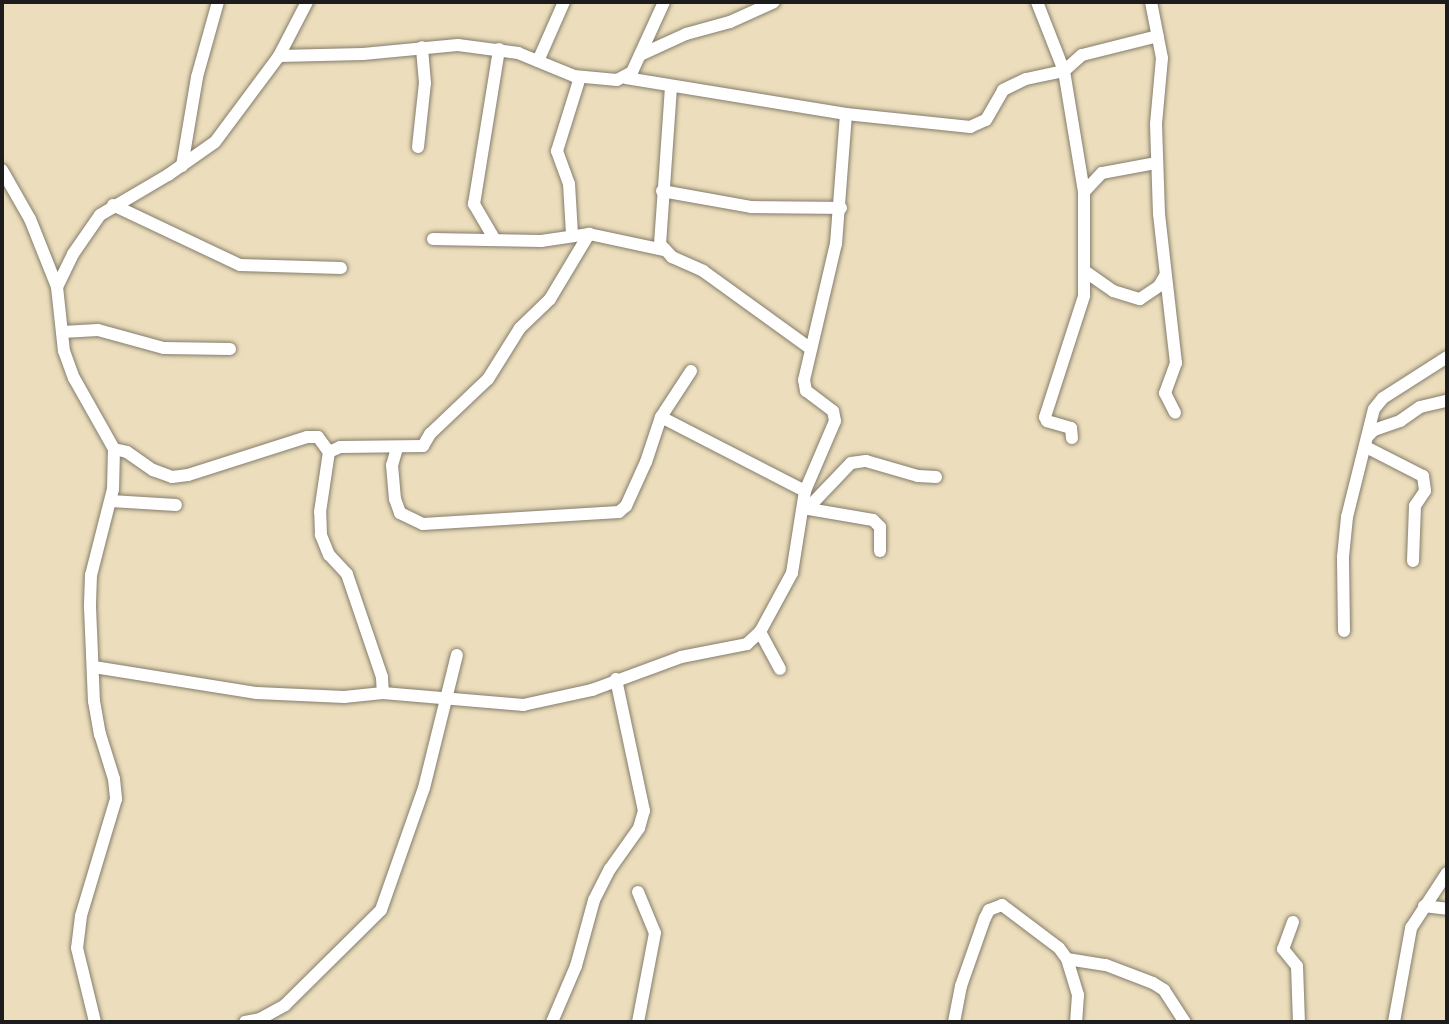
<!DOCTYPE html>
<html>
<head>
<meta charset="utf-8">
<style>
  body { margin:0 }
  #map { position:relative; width:1449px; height:1024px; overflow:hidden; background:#ecdebc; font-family:Mali,sans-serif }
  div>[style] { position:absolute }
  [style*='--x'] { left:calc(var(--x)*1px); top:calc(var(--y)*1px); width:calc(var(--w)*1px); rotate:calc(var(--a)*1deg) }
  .roads { filter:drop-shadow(0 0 2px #847d6c) drop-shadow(0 0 2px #847d6c) }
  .minor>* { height:12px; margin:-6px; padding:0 6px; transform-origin:6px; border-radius:6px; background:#fff }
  span { translate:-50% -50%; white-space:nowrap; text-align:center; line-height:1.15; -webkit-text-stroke:8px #fff; paint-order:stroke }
  .frame { position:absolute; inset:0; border:4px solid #1c1c1c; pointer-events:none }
</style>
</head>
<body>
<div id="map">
  <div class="roads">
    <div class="minor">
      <i style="--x:1037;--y:2;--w:74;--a:68.6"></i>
      <i style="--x:1064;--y:71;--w:123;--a:80.6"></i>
      <i style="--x:1151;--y:2;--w:57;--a:78.9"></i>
      <i style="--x:1162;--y:58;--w:66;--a:95.2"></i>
      <i style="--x:1156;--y:124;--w:90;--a:88.1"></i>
      <i style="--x:1159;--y:214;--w:150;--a:83.5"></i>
      <i style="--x:1176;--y:363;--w:32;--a:110"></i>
      <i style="--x:1165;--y:393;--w:22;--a:63"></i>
      <i style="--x:640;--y:55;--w:51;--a:-24.5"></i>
      <i style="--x:686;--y:34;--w:46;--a:-15.3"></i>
      <i style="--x:730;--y:22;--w:48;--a:-24.4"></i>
      <i style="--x:279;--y:56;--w:61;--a:-62.6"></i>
      <i style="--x:538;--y:61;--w:64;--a:-66.2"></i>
      <i style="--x:626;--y:78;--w:223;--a:9.3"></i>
      <i style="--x:846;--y:114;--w:125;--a:6"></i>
      <i style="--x:970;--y:127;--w:17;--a:-24"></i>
      <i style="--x:986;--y:120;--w:34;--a:-60"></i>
      <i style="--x:1003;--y:90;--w:25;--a:-26"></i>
      <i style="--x:1026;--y:79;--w:39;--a:-12"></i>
      <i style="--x:1064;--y:71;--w:24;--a:-42"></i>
      <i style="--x:1082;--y:55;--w:78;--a:-14"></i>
      <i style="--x:671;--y:87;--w:157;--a:94"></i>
      <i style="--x:660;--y:244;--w:18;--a:47"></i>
      <i style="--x:672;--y:257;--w:34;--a:24"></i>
      <i style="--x:703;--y:271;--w:133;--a:35.8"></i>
      <i style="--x:418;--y:147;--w:64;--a:-83.8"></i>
      <i style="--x:425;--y:83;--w:36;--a:-95"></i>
      <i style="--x:182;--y:166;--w:90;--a:-80.4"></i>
      <i style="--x:197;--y:77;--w:78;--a:-74.4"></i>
      <i style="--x:2;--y:170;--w:56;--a:60.3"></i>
      <i style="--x:30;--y:219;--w:73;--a:68.3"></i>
      <i style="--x:57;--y:287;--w:64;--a:83.8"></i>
      <i style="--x:64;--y:351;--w:29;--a:70"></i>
      <i style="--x:74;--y:378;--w:81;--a:60.6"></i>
      <i style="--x:114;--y:449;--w:40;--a:91.4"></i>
      <i style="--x:113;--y:489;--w:89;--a:104.3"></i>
      <i style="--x:91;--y:575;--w:32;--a:92"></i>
      <i style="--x:90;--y:607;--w:94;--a:87.6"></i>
      <i style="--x:94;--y:701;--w:34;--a:80"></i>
      <i style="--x:100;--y:734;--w:47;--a:72.7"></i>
      <i style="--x:114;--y:779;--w:20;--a:84"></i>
      <i style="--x:116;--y:799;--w:122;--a:106.7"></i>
      <i style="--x:81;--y:916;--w:32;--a:97"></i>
      <i style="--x:77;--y:948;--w:76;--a:76.3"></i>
      <i style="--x:662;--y:191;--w:90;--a:10.2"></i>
      <i style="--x:751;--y:207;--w:90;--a:0.6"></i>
      <i style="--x:113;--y:205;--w:140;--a:25.3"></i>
      <i style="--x:240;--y:265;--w:101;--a:1.7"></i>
      <i style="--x:572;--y:234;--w:50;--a:-93.4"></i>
      <i style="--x:569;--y:184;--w:35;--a:-110"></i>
      <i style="--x:557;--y:151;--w:77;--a:-72.7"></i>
      <i style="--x:433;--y:239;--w:108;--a:1.1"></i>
      <i style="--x:541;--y:241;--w:49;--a:-8.3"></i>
      <i style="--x:589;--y:234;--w:77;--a:12"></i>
      <i style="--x:495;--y:240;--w:42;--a:-120.3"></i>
      <i style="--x:474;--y:204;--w:157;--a:-80.8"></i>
      <i style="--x:1086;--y:272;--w:33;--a:35"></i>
      <i style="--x:1113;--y:291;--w:28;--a:17"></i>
      <i style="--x:1140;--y:299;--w:23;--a:-34"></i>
      <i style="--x:1159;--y:286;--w:12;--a:-59"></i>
      <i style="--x:57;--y:287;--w:37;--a:-64"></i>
      <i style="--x:73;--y:254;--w:47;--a:-55.3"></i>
      <i style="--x:100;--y:215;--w:79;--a:-30.5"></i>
      <i style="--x:168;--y:175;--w:57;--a:-35.1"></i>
      <i style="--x:215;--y:142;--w:107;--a:-53.3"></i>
      <i style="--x:279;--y:56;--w:84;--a:-1.4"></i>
      <i style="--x:363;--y:54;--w:95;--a:-5.4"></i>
      <i style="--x:458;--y:45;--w:61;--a:7.6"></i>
      <i style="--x:518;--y:53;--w:61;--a:22.3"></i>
      <i style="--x:574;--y:76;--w:43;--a:5.3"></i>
      <i style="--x:617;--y:80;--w:17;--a:-28"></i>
      <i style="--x:632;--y:72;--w:77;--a:-65.4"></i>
      <i style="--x:62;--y:332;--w:36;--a:-3"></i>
      <i style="--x:98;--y:330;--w:68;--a:15.3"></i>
      <i style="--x:164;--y:348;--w:66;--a:0.9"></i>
      <i style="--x:661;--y:417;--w:162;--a:27.2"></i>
      <i style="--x:1368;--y:436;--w:8;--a:-45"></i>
      <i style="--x:1374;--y:430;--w:28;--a:-19"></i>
      <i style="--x:1400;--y:421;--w:24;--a:-35"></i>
      <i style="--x:1420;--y:407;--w:28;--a:-13"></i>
      <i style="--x:1072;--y:438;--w:10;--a:-96"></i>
      <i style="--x:1071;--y:428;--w:25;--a:-164"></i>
      <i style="--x:1047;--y:421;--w:4;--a:-117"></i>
      <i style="--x:1045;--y:417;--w:127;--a:-72.1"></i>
      <i style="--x:1084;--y:296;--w:104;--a:-90"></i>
      <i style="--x:1084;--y:192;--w:26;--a:-47"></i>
      <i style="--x:1102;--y:173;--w:55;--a:-10.5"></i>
      <i style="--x:1366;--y:447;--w:64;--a:27"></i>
      <i style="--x:1423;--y:476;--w:15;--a:82"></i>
      <i style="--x:1425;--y:491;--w:18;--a:124"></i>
      <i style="--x:1415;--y:506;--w:55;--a:92.1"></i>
      <i style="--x:397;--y:448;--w:18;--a:106"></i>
      <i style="--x:392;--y:465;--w:34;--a:85"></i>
      <i style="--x:395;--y:499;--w:15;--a:70"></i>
      <i style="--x:400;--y:513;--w:25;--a:26"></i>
      <i style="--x:423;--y:524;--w:196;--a:-3.5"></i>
      <i style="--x:619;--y:512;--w:9;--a:-41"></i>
      <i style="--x:626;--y:506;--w:48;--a:-65.6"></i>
      <i style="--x:646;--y:462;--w:47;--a:-71.6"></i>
      <i style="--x:661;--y:417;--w:55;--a:-56.9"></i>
      <i style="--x:114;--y:449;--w:13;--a:13"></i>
      <i style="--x:127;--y:452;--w:32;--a:35"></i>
      <i style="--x:153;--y:470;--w:20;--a:20"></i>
      <i style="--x:172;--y:477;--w:16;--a:-7"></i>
      <i style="--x:188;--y:475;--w:125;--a:-17.7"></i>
      <i style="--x:307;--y:437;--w:11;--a:0"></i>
      <i style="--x:318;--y:437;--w:19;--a:54"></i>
      <i style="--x:111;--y:501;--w:65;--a:3.5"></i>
      <i style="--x:803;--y:508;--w:71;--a:9.7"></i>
      <i style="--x:873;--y:520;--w:10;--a:45"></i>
      <i style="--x:880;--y:527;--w:24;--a:90"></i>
      <i style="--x:808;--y:508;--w:62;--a:-46.3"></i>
      <i style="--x:851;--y:463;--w:15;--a:-8"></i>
      <i style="--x:866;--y:461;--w:54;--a:16.1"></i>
      <i style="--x:918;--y:476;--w:18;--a:3"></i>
      <i style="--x:1344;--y:631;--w:74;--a:-90.8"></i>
      <i style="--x:1343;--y:557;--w:40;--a:-84.3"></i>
      <i style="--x:1347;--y:517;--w:111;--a:-76"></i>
      <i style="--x:1374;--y:409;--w:14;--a:-51"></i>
      <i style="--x:1383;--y:398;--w:76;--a:-32.6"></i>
      <i style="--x:760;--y:632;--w:42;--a:61.6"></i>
      <i style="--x:94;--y:667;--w:165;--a:9.1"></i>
      <i style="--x:257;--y:693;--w:87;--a:2.6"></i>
      <i style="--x:344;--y:697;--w:39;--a:-6"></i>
      <i style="--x:383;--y:693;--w:141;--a:4.9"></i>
      <i style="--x:523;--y:705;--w:71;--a:-12.3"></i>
      <i style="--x:592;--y:690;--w:95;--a:-20.3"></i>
      <i style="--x:681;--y:657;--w:67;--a:-11.1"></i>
      <i style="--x:747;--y:644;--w:18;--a:-43"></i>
      <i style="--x:760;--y:632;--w:67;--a:-61.5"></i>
      <i style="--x:792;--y:573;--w:83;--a:-81"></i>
      <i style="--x:805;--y:491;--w:76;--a:-66.8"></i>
      <i style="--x:835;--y:421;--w:10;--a:-101"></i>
      <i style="--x:833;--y:411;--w:34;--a:-143"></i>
      <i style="--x:806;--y:391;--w:11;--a:-100"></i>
      <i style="--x:804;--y:380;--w:140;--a:-76.8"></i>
      <i style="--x:836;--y:244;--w:130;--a:-85.6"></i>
      <i style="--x:383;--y:693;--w:16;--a:-94"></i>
      <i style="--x:382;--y:677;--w:109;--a:-108.8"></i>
      <i style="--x:347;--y:574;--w:26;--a:-133"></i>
      <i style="--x:329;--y:555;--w:22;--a:-112"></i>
      <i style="--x:321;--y:535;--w:23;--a:-92"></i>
      <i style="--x:320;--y:512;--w:61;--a:-81.5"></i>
      <i style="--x:329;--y:452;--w:12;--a:-24"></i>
      <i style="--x:340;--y:447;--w:83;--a:-0.7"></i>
      <i style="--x:423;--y:446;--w:14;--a:-60"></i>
      <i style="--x:430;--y:434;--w:80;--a:-43.5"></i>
      <i style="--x:488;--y:379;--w:60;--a:-57.9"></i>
      <i style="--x:520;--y:328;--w:42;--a:-44"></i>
      <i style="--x:550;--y:299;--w:76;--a:-59"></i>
      <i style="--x:638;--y:892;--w:44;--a:67.5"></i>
      <i style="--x:655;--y:933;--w:91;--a:100.8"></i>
      <i style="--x:1424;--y:906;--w:23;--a:7"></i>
      <i style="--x:1293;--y:922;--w:29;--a:110"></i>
      <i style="--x:1283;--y:949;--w:22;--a:51"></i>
      <i style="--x:1297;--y:966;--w:56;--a:88"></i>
      <i style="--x:1067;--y:959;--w:39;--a:9"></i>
      <i style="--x:1106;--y:965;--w:50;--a:21"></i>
      <i style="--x:1153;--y:983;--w:13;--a:32"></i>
      <i style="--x:1164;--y:990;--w:38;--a:57"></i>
      <i style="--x:245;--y:1022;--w:15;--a:-11"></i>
      <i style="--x:260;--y:1019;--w:29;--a:-29"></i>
      <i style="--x:285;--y:1005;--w:135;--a:-44.7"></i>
      <i style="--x:381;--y:910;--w:129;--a:-70.6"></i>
      <i style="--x:424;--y:788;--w:137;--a:-76.1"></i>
      <i style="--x:552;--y:1022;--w:61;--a:-66.8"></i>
      <i style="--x:576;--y:966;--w:68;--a:-74.7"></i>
      <i style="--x:594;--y:900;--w:35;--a:-63"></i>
      <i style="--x:610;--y:869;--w:50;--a:-54.7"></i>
      <i style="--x:639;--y:828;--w:18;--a:-74"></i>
      <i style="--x:644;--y:811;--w:135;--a:-102"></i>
      <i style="--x:954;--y:1022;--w:37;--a:-79"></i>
      <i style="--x:961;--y:986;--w:72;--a:-70.6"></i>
      <i style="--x:985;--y:918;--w:9;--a:-63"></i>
      <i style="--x:989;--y:910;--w:14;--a:-21"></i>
      <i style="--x:1002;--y:905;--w:71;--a:37"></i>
      <i style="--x:1059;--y:948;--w:14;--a:54"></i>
      <i style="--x:1067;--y:959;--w:38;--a:73"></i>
      <i style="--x:1078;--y:995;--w:27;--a:94"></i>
      <i style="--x:1394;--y:1022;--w:96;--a:-79.7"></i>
      <i style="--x:1411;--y:928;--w:66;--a:-56.8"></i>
    </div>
  </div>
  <div class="frame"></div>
</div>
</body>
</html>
